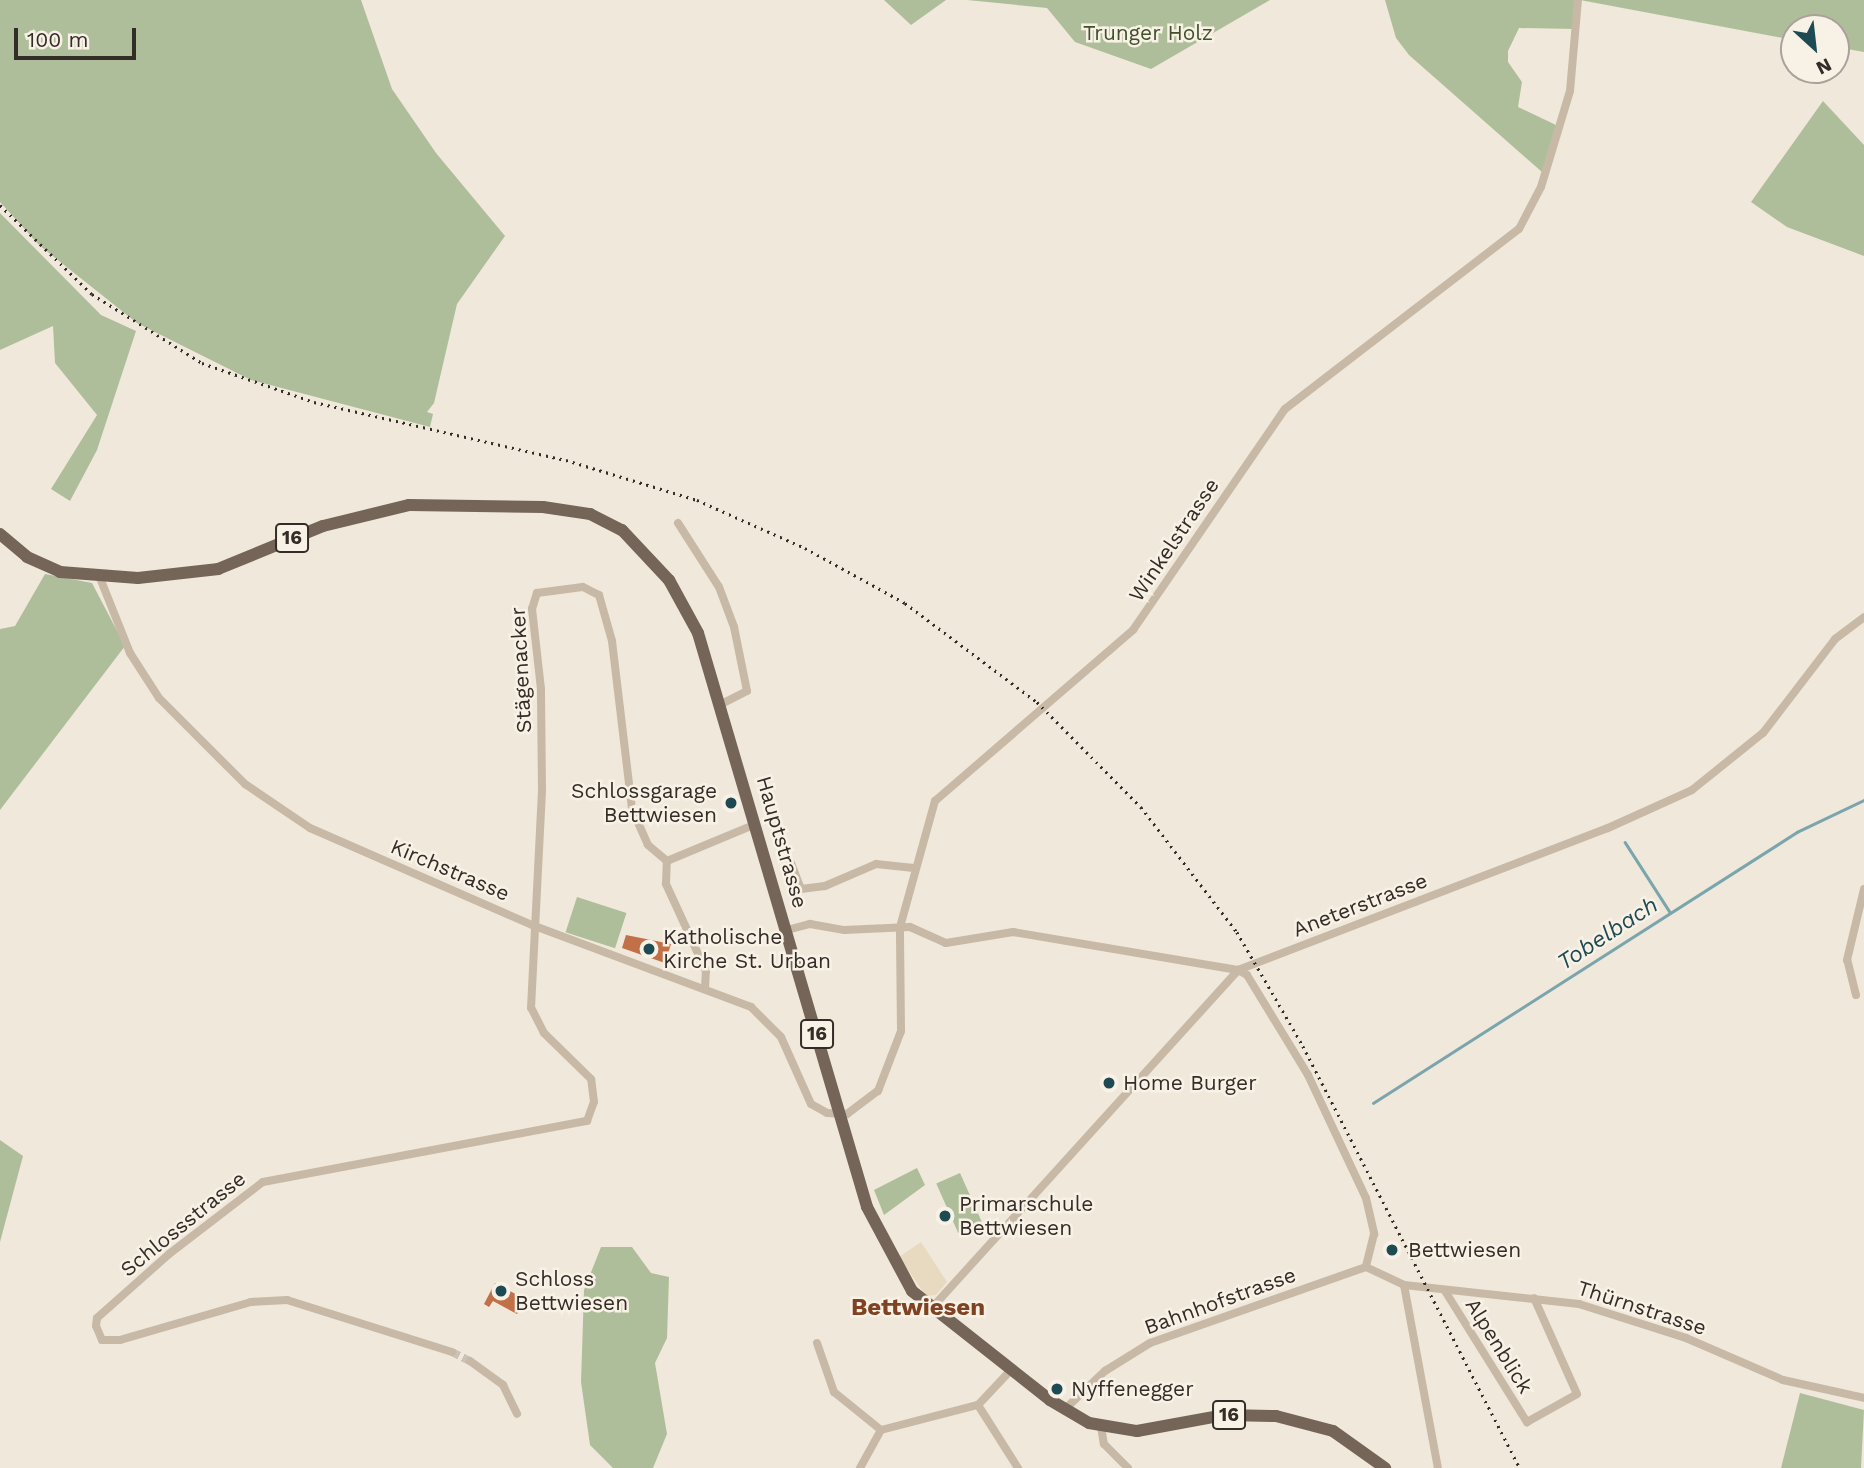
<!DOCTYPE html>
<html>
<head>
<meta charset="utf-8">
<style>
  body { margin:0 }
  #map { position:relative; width:1864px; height:1468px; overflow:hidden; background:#f0e8da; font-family:"Work Sans",sans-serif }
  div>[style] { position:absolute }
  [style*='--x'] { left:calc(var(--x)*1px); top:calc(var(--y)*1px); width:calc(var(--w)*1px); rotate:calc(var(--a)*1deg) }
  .green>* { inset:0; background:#afbe9a; transform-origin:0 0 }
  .plaza>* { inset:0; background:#e8dac1 }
  .stream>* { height:2.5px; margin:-1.25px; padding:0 1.25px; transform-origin:1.25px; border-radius:1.25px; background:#7aa5ac }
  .building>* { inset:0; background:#c17047 }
  .street-tunnel>* { height:8px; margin-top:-4px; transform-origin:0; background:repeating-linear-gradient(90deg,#cac2b6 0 8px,transparent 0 12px) }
  .street>* { height:8px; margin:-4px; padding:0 4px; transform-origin:4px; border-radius:4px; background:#c7b9a6 }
  .primary>* { height:12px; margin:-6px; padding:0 6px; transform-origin:6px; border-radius:6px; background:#756558 }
  .rail>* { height:2.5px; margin-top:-1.25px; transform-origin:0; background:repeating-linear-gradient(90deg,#342c27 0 2px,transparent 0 7px) }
  .dots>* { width:19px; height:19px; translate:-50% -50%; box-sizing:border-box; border:4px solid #f8f1e6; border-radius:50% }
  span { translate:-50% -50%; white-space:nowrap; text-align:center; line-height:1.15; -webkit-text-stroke:5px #f8f1e6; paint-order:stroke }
  .shield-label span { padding:2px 5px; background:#f8f1e6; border:2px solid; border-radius:5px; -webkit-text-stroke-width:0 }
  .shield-label { font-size:19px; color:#342c27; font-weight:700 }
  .park-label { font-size:21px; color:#40512c }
  .street-label { font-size:21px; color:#342c27 }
  .poi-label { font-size:21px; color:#342c27 }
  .right { translate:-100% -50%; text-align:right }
  .left { translate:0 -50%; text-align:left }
  .water-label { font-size:23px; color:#1e4b53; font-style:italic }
  .quarter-label { font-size:24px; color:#7f4223; font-weight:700 }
  .north { position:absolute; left:1780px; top:14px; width:70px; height:70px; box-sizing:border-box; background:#f8f1e6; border:2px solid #aaa29a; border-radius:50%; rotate:153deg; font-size:19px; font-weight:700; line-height:28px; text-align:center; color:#342c27 }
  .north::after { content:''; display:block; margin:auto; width:24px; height:32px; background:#1e4b53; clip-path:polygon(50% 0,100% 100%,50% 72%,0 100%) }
  .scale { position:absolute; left:14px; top:28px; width:122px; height:32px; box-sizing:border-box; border:4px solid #342c27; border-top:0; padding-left:9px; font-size:21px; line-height:24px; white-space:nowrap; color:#342c27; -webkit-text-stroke:5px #f8f1e6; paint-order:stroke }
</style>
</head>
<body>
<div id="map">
  <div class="green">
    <i style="clip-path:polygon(0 0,361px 0,392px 89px,436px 153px,505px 236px,457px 304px,434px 403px,427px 412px,433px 414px,430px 427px,251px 380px,137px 323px,39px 245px,0 202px)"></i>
    <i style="clip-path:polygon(884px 0,946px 0,911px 25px)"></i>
    <i style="clip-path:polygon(967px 0,1270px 0,1151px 69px,1075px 42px,1047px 8px)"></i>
    <i style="clip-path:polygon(1385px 0,1575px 0,1575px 29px,1519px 28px,1508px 51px,1508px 62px,1522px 82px,1518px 107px,1556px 125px,1542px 172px,1409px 55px,1396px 38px)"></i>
    <i style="clip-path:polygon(1580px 0,1864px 0,1864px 52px,1836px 47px,1836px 28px,1794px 28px,1794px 40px)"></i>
    <i style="clip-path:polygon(1823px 101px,1864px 145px,1864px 256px,1787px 227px,1751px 202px)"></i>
    <i style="clip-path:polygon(0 213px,101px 315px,136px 331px,97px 450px,70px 501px,51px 489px,97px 415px,55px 363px,53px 326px,0 350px)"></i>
    <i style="clip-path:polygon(45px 574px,92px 583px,125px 646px,0 810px,0 629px,15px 626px)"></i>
    <i style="left:577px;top:897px;width:52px;height:37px;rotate:18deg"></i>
    <i style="clip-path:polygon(0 1140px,23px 1156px,0 1242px)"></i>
    <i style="clip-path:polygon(917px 1168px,925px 1185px,884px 1215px,874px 1190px)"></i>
    <i style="left:960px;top:1173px;width:54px;height:26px;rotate:66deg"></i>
    <i style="clip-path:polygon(601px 1247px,632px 1247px,651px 1273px,669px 1277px,667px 1338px,655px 1363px,667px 1434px,653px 1468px,613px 1468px,590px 1445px,581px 1382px,584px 1290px)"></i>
    <i style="clip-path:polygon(1800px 1393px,1864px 1410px,1861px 1468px,1781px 1468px)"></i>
  </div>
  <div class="plaza">
    <i style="clip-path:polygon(921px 1242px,947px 1282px,936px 1295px,926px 1296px,899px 1257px)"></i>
  </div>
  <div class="stream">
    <i style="--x:1625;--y:842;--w:83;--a:57.3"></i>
    <i style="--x:1373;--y:1103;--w:503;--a:-32.58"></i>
    <i style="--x:1797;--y:832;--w:74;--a:-25.5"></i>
  </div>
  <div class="building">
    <i style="clip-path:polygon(626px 935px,671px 944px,665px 963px,622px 948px)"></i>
    <i style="clip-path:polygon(495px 1283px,525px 1299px,517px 1314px,493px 1301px,489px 1307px,484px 1304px)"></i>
  </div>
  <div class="street-tunnel">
    <i style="--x:452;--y:1352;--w:20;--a:27"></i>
  </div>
  <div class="street">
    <i style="--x:678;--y:523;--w:76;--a:57.4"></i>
    <i style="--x:719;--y:587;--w:43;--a:69.4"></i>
    <i style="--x:734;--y:627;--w:65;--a:78.5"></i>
    <i style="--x:747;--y:691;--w:29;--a:153"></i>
    <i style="--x:100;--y:578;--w:81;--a:68.2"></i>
    <i style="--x:130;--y:653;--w:54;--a:57.2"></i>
    <i style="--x:159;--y:698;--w:122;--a:45"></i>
    <i style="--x:245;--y:784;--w:78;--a:34.1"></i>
    <i style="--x:310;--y:828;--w:242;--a:23.6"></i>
    <i style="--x:532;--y:925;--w:234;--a:20.5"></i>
    <i style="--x:751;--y:1007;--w:42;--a:45"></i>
    <i style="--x:781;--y:1037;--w:73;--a:65.9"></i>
    <i style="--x:811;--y:1104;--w:18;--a:29"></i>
    <i style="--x:827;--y:1113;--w:20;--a:3"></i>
    <i style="--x:847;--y:1114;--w:39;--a:-37"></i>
    <i style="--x:878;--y:1091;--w:64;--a:-69"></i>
    <i style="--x:901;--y:1031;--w:104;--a:-90.6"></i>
    <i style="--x:900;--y:927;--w:131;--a:-74.5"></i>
    <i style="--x:935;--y:801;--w:262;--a:-40.8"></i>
    <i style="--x:1133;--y:630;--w:268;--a:-55.5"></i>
    <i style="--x:1285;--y:409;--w:295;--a:-37.6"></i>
    <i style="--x:1519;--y:229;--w:47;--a:-62.4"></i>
    <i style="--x:1541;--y:187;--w:100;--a:-73.2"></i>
    <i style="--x:1570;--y:91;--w:91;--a:-85"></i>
    <i style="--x:791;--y:863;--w:28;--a:69"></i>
    <i style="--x:801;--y:889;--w:24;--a:-7"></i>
    <i style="--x:825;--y:886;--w:56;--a:-23.3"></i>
    <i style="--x:876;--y:864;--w:38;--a:6"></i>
    <i style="--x:787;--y:930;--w:24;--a:-15"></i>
    <i style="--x:810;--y:924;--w:35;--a:10"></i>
    <i style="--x:844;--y:930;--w:66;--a:-2.6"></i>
    <i style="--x:910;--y:927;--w:39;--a:24"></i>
    <i style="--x:946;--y:943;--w:68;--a:-9.3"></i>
    <i style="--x:1013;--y:932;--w:228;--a:9.6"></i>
    <i style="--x:1238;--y:970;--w:10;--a:29"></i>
    <i style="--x:1247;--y:975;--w:117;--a:58.6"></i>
    <i style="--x:1308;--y:1075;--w:136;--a:64.8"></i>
    <i style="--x:1366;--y:1198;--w:37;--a:77"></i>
    <i style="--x:1374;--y:1234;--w:34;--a:104"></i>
    <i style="--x:705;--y:988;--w:17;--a:-87"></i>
    <i style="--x:706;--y:971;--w:96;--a:-114.7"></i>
    <i style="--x:666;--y:884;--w:23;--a:-88"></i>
    <i style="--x:667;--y:861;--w:96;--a:-22.6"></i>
    <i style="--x:1856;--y:995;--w:36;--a:-104"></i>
    <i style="--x:1847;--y:960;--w:73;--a:-76.5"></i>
    <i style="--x:1404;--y:1285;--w:176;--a:6.2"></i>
    <i style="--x:1579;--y:1304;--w:112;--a:17.6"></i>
    <i style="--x:1686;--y:1338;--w:106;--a:23.4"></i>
    <i style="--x:1783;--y:1380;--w:83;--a:12.5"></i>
    <i style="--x:1445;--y:1291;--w:155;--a:58"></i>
    <i style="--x:1527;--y:1422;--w:57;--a:-29.2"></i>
    <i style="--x:1577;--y:1394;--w:105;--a:-114.1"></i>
    <i style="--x:930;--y:1310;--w:459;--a:-47.8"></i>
    <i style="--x:1238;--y:970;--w:396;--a:-21"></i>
    <i style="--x:1608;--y:828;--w:92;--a:-24.3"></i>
    <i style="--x:1692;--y:790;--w:91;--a:-38.8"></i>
    <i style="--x:1763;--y:733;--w:118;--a:-52.5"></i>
    <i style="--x:1835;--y:639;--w:36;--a:-37"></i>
    <i style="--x:817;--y:1343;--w:52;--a:70.9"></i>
    <i style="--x:834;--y:1392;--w:60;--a:39"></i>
    <i style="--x:452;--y:1352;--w:173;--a:-162.5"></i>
    <i style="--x:287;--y:1300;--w:36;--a:177"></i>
    <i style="--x:251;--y:1302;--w:136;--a:163.8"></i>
    <i style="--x:120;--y:1340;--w:18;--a:180"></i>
    <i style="--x:102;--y:1340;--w:15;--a:-113"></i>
    <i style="--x:96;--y:1326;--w:8;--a:-83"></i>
    <i style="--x:97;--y:1318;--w:96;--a:-41.6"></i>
    <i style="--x:169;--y:1254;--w:118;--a:-37.5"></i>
    <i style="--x:263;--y:1182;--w:330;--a:-10.7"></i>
    <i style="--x:587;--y:1121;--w:20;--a:-70"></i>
    <i style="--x:594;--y:1102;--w:23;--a:-97"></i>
    <i style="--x:591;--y:1079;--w:66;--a:-135.6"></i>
    <i style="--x:544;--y:1033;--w:28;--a:-117"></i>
    <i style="--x:531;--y:1008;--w:218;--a:-87.1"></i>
    <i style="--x:542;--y:790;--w:101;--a:-90.6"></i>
    <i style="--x:541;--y:689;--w:81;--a:-96.4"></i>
    <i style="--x:532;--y:609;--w:17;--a:-73"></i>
    <i style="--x:537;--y:593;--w:46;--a:-7.4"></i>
    <i style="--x:583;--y:587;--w:18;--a:27"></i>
    <i style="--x:599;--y:595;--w:48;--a:74.2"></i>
    <i style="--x:612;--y:641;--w:169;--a:83.2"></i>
    <i style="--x:632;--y:809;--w:39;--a:66"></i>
    <i style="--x:648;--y:845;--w:25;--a:40"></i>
    <i style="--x:470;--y:1361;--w:41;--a:36"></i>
    <i style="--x:503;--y:1385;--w:32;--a:64"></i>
    <i style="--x:978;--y:1405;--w:75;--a:57.6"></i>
    <i style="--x:1064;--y:1410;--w:57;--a:-43.6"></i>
    <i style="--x:1105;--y:1371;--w:53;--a:-31.9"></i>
    <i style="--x:1150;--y:1343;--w:229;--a:-19.4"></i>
    <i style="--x:1366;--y:1267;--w:42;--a:25.3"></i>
    <i style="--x:1404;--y:1285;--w:186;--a:79.5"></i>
    <i style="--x:1101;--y:1426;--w:18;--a:81"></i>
    <i style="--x:1104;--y:1444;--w:34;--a:45"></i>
    <i style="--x:860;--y:1468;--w:43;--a:-61.1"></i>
    <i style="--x:881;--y:1430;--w:100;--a:-14.5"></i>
    <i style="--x:978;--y:1405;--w:47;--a:-46.7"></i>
  </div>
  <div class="primary">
    <i style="--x:0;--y:534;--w:35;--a:40"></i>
    <i style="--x:27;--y:557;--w:36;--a:24"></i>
    <i style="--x:60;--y:572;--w:78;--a:4.4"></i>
    <i style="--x:138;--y:578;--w:81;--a:-6.4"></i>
    <i style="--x:218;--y:569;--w:113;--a:-22.3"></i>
    <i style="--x:323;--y:526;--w:89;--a:-13.7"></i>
    <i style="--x:409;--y:505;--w:134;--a:0.9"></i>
    <i style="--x:543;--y:507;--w:48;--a:8.5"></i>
    <i style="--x:590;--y:514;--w:36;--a:27"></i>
    <i style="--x:622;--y:530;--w:69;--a:46.8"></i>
    <i style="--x:669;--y:580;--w:60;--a:61.3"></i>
    <i style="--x:698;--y:633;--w:598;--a:73.59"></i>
    <i style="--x:867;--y:1207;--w:95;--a:61.8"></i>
    <i style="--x:912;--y:1291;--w:176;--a:38.3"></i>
    <i style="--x:1050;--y:1400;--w:45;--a:30.5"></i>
    <i style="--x:1089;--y:1423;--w:49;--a:9.5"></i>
    <i style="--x:1137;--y:1431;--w:88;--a:-10.4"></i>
    <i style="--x:1224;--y:1415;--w:52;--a:1.1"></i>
    <i style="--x:1276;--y:1416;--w:59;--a:14.7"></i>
    <i style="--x:1333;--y:1431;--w:64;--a:35.4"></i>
  </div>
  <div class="rail">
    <i style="--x:0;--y:205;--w:128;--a:44.1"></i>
    <i style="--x:92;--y:294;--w:130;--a:32.1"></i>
    <i style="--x:202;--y:363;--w:119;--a:19.2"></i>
    <i style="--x:314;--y:402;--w:259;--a:13"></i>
    <i style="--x:566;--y:460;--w:137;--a:17"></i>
    <i style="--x:697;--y:500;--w:118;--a:24"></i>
    <i style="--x:805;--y:548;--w:114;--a:28.8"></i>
    <i style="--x:905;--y:603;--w:165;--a:36.9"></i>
    <i style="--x:1037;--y:702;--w:148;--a:45.3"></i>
    <i style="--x:1141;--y:807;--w:158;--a:52.5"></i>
    <i style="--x:1237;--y:932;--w:132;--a:59.9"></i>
    <i style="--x:1303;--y:1046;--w:475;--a:62.8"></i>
  </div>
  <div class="dots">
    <i style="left:731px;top:803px;background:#1e4b53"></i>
    <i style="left:649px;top:949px;background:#1e4b53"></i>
    <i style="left:1109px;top:1083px;background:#1e4b53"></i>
    <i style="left:945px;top:1216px;background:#1e4b53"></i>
    <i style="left:1392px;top:1250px;background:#1e4b53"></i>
    <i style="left:501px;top:1291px;background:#1e4b53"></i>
    <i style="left:1057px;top:1389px;background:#1e4b53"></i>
  </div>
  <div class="shield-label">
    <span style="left:292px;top:538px">16</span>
    <span style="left:817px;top:1034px">16</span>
    <span style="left:1229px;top:1415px">16</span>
  </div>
  <div class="park-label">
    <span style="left:1148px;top:33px">Trunger Holz</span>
  </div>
  <div class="street-label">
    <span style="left:1174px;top:540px;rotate:-56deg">Winkelstrasse</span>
    <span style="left:521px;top:670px;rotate:-93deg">Stägenacker</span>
    <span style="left:782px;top:842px;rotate:74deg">Hauptstrasse</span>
    <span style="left:450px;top:870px;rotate:23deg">Kirchstrasse</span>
    <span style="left:1360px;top:905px;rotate:-21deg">Aneterstrasse</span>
    <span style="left:183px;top:1224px;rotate:-39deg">Schlossstrasse</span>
    <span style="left:1220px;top:1301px;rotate:-20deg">Bahnhofstrasse</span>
    <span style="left:1642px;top:1308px;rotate:18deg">Thürnstrasse</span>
    <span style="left:1499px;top:1346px;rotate:58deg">Alpenblick</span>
  </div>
  <div class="poi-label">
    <span class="right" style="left:717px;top:803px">Schlossgarage<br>Bettwiesen</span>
    <span class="left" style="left:663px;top:949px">Katholische<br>Kirche St. Urban</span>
    <span class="left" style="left:1123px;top:1083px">Home Burger</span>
    <span class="left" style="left:959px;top:1216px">Primarschule<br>Bettwiesen</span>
    <span class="left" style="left:1408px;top:1250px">Bettwiesen</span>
    <span class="left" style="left:515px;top:1291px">Schloss<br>Bettwiesen</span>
    <span class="left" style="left:1071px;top:1389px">Nyffenegger</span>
  </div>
  <div class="water-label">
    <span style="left:1608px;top:934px;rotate:-33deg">Tobelbach</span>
  </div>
  <div class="quarter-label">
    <span style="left:918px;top:1308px">Bettwiesen</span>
  </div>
  <div class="north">N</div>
  <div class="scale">100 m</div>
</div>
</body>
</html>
